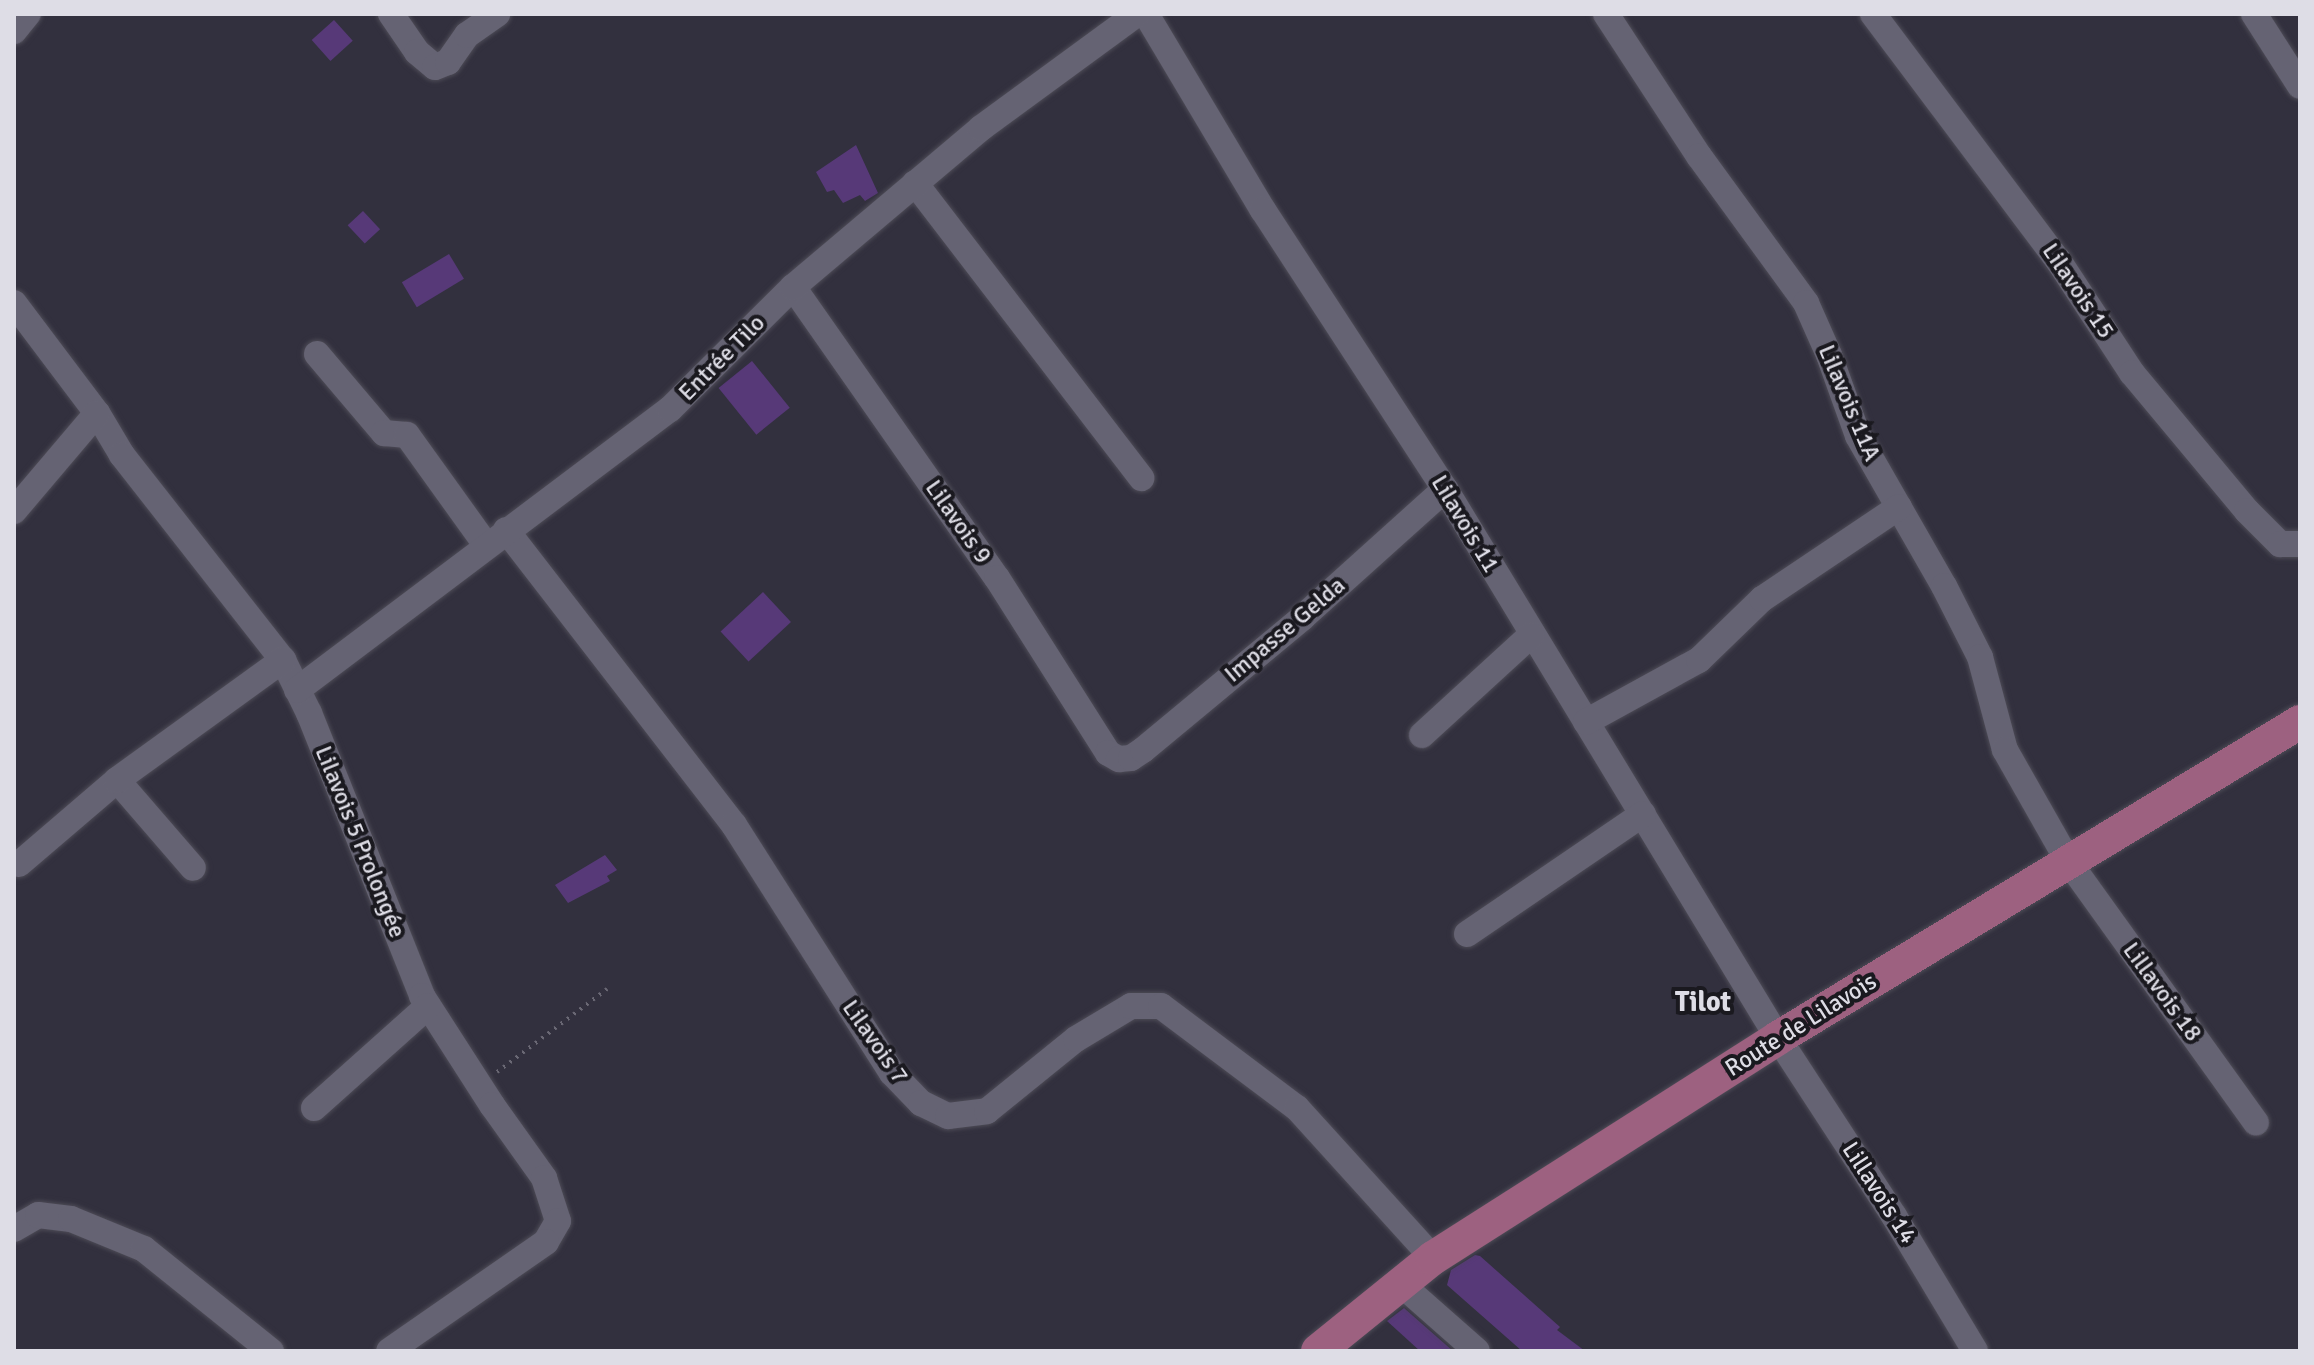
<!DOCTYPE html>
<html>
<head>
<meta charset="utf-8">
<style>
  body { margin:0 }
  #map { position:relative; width:2314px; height:1365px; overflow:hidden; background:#32303e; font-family:Signika,sans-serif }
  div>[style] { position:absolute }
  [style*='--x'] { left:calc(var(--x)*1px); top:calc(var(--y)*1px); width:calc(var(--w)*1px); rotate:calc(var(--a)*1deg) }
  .building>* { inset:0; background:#573978; transform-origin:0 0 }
  .path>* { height:4px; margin-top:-2px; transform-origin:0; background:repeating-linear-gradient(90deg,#6a6874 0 2px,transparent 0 8px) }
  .roads { filter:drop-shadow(0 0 2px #4d4b56) drop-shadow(0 0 2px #4d4b56) }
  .minor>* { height:26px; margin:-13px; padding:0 13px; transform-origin:13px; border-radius:13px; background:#656373 }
  .major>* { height:34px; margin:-17px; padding:0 17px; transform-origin:17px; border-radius:17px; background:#9d6180 }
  span { translate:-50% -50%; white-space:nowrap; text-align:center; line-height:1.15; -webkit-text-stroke:8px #1a191f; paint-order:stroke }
  .street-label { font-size:24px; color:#dedde6 }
  .quarter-label { font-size:28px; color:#dedde6; font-weight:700 }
  .frame { position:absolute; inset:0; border:16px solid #dedde6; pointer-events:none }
</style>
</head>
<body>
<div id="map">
  <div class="building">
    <i style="left:334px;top:20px;width:28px;height:30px;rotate:48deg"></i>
    <i style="clip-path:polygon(856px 145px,878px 193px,865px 201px,860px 195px,843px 203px,834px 190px,827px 192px,816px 172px)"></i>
    <i style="left:363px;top:211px;width:25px;height:21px;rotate:47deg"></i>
    <i style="left:449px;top:254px;width:29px;height:55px;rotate:59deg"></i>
    <i style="left:752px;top:361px;width:60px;height:43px;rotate:51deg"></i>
    <i style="left:763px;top:592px;width:41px;height:58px;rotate:47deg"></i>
    <i style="clip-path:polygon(605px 855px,617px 870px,607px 876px,610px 881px,568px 903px,555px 885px)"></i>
    <i style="clip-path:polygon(1475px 1255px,1480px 1256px,1560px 1327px,1557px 1330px,1585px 1351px,1522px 1351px,1447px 1285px,1451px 1270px)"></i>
    <i style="clip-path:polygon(1404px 1308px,1453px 1351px,1420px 1351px,1387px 1321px)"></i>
  </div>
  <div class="path">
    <i style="--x:497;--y:1072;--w:138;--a:-37"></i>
  </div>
  <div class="roads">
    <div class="minor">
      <i style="--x:391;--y:14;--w:46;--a:55.6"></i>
      <i style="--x:417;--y:52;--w:23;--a:40"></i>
      <i style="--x:435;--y:67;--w:14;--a:-21"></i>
      <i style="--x:448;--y:62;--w:33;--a:-55"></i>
      <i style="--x:467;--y:35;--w:37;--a:-35"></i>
      <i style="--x:1146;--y:14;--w:228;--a:59.2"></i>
      <i style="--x:1263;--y:210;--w:333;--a:56.9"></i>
      <i style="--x:1445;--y:489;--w:642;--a:58.76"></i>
      <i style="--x:1778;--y:1038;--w:212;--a:56.9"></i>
      <i style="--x:1894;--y:1216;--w:157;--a:59"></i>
      <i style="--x:1606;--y:14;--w:170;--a:56.8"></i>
      <i style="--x:1699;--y:156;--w:182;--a:53.9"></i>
      <i style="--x:1806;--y:303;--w:57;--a:66.1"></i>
      <i style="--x:1829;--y:355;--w:86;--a:70.3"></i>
      <i style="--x:1858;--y:436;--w:173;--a:60.2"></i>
      <i style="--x:1944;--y:586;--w:80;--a:63.1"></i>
      <i style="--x:1980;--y:657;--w:96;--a:75"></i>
      <i style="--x:2005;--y:750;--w:128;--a:60.4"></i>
      <i style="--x:2068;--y:861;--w:322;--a:54.3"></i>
      <i style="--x:1873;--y:14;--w:308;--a:53.1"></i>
      <i style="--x:2058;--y:260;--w:135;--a:56.8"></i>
      <i style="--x:2132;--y:373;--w:180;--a:50.2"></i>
      <i style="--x:2247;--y:511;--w:47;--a:45"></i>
      <i style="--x:2280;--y:544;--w:20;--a:0"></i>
      <i style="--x:2254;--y:14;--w:85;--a:57.4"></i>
      <i style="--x:14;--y:31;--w:22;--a:-51"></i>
      <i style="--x:915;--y:183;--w:372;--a:52.5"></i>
      <i style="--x:793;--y:287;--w:355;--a:55"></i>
      <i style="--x:997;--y:578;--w:207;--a:57.6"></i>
      <i style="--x:1108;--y:753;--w:13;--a:29"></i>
      <i style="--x:1119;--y:759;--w:12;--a:-5"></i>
      <i style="--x:1131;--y:758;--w:14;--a:-34"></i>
      <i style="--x:1143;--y:750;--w:208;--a:-39.7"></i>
      <i style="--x:1303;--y:617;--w:191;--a:-42"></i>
      <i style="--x:14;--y:303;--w:138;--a:53"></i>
      <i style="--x:97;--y:413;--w:49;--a:59.2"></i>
      <i style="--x:122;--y:455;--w:261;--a:51.9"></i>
      <i style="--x:283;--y:660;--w:59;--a:63.9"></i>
      <i style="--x:309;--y:713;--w:305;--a:68.2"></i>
      <i style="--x:422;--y:996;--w:130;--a:57.3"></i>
      <i style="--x:492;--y:1105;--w:90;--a:54.5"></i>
      <i style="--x:544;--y:1178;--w:45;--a:72"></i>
      <i style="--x:558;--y:1221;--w:24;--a:120"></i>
      <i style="--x:546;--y:1242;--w:191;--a:145.2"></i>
      <i style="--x:317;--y:354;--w:104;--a:49.7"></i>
      <i style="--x:384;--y:433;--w:23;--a:5"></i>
      <i style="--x:407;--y:435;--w:135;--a:54.3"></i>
      <i style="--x:14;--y:511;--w:128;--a:-49.7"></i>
      <i style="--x:506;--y:530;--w:373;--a:52.3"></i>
      <i style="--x:734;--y:825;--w:294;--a:57.5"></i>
      <i style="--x:892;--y:1073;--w:42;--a:46"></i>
      <i style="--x:921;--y:1103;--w:30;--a:26"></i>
      <i style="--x:948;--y:1116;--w:39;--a:-7"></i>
      <i style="--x:987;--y:1111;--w:114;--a:-39"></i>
      <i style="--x:1076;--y:1039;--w:64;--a:-31"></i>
      <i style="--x:1131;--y:1006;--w:30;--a:0"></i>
      <i style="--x:1161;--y:1006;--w:170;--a:36.9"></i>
      <i style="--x:1297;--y:1108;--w:202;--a:47.8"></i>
      <i style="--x:297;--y:690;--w:467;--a:-37"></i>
      <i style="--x:670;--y:409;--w:173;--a:-44.8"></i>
      <i style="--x:793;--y:287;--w:246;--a:-40.2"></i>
      <i style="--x:981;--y:128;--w:193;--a:-36.2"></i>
      <i style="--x:1586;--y:722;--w:129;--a:-28.8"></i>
      <i style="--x:1699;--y:660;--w:88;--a:-44.1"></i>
      <i style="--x:1762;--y:599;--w:165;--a:-33.9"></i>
      <i style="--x:1422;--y:735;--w:148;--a:-42.5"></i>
      <i style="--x:117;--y:780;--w:116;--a:49.2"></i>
      <i style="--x:19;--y:864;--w:129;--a:-40.6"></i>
      <i style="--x:117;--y:780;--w:205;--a:-35.9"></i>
      <i style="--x:1467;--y:934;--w:213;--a:-34.3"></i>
      <i style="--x:314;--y:1108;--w:153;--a:-41.8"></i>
      <i style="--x:14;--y:1229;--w:28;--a:-30"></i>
      <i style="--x:38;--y:1215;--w:33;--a:7"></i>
      <i style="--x:71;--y:1219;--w:79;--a:22.3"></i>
      <i style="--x:144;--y:1249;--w:163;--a:38.8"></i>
      <i style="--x:1401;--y:1284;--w:101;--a:41.4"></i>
    </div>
    <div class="major">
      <i style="--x:1318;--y:1351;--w:148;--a:-39"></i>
      <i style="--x:1433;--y:1258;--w:409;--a:-32.5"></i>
      <i style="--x:1778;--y:1038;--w:610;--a:-31.19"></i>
    </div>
  </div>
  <div class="street-label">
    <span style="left:2078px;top:291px;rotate:56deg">Lilavois 15</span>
    <span style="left:722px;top:358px;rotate:-45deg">Entrée Tilo</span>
    <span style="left:1849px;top:403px;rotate:67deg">Lilavois 11A</span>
    <span style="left:958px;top:522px;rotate:55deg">Lilavois 9</span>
    <span style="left:1465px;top:524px;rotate:59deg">Lilavois 11</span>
    <span style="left:1285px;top:630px;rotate:-40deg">Impasse Gelda</span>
    <span style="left:360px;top:842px;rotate:68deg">Lilavois 5 Prolongée</span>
    <span style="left:2162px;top:992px;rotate:54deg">Lillavois 18</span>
    <span style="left:1801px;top:1025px;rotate:-32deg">Route de Lilavois</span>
    <span style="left:875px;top:1042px;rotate:55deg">Lilavois 7</span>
    <span style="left:1879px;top:1193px;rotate:57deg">Lillavois 14</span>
  </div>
  <div class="quarter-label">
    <span style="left:1703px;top:1002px">Tilot</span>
  </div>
  <div class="frame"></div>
</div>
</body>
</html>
